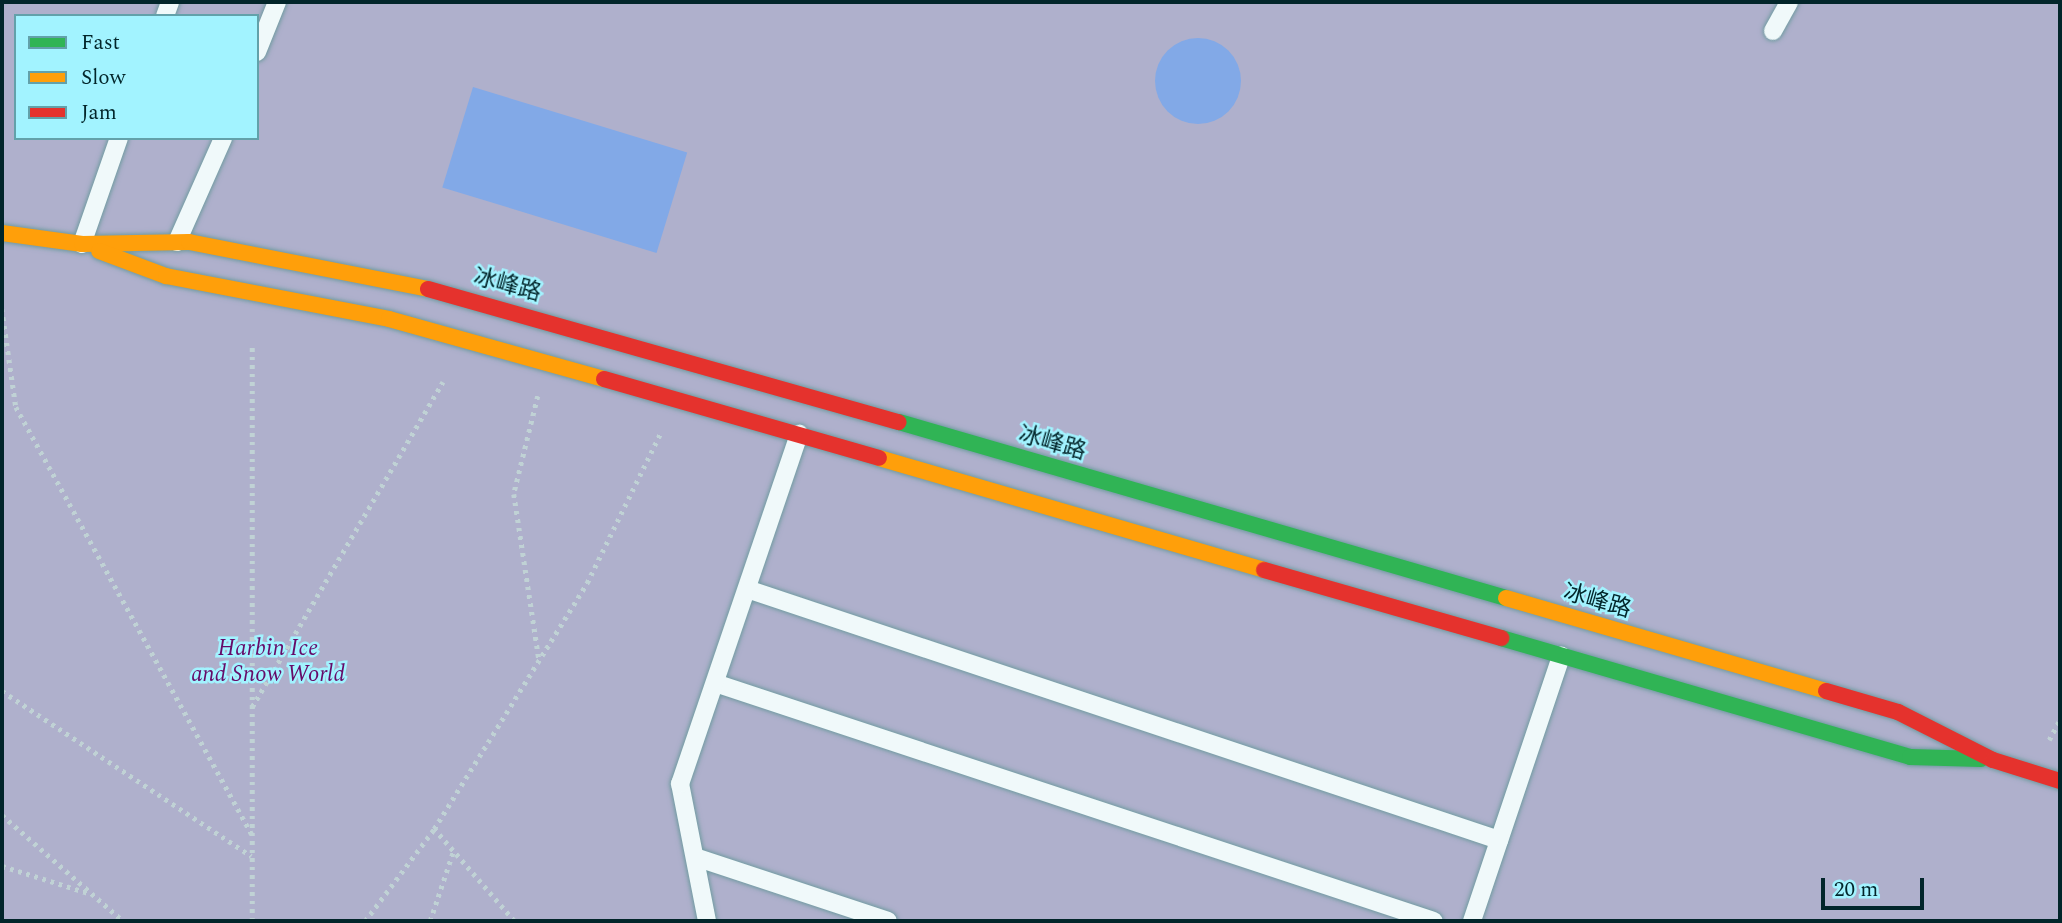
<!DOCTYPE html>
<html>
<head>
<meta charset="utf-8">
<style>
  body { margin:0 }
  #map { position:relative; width:2062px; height:923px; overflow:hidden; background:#9ad4dd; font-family:Spectral,"Noto Sans SC",serif }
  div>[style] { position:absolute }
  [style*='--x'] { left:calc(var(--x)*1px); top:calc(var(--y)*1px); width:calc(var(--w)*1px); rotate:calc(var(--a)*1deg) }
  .green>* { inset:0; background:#afb0cc }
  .water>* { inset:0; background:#82a9e7; transform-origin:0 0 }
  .round { border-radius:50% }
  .path>* { height:4.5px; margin-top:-2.25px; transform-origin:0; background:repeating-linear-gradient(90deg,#c0d2d5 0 3.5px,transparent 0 8.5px) }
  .roads { filter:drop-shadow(0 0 2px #719ba1) drop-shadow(0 0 2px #719ba1) }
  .lane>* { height:18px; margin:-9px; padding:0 9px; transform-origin:9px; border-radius:9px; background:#f0f9fa }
  .fast>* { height:16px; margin:-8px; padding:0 8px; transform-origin:8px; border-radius:8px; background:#30b455 }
  .slow>* { height:16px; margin:-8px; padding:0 8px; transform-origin:8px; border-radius:8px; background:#ff9f0a }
  .jam>* { height:16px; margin:-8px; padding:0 8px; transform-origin:8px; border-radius:8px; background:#e5322d }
  span { translate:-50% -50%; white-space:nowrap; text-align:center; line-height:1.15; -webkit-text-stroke:5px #a2f3ff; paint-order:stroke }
  .street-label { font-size:23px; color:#02252a }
  .park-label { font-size:23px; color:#670b68; font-style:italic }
  .frame { position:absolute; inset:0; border:4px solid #02252a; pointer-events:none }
  .legend { position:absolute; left:14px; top:14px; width:245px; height:126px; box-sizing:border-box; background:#a2f3ff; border:2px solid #62a1aa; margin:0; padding:9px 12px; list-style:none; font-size:21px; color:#02252a }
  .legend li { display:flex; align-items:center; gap:14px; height:35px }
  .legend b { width:35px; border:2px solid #62a1aa }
  .scale { position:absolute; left:1821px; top:878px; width:103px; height:32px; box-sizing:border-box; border:4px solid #02252a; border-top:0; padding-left:9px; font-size:21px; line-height:24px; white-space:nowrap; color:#02252a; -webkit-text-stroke:5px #a2f3ff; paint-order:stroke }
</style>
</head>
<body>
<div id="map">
  <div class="green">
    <i style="clip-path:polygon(evenodd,2px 2px,2060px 2px,2060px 921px,2px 921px,2px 2px,16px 16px,257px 16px,257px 138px,16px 138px,16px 16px)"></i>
  </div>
  <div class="water">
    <i class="round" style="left:1155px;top:38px;width:86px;height:86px"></i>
    <i style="left:473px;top:87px;width:224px;height:105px;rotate:17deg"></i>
  </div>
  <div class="path">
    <i style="--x:2;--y:309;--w:99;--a:81.9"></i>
    <i style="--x:16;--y:407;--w:488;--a:61.1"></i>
    <i style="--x:538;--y:396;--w:101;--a:103.8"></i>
    <i style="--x:514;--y:494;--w:167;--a:81.4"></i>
    <i style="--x:2;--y:691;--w:299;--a:33.5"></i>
    <i style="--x:252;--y:707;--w:377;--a:-59.6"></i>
    <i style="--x:2049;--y:740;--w:24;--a:-62"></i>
    <i style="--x:2;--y:815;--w:161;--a:41.2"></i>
    <i style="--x:2;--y:866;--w:90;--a:17.4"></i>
    <i style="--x:252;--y:921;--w:575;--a:-90"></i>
    <i style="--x:365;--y:921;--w:115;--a:-53.1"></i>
    <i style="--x:430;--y:921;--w:73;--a:-71.6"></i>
    <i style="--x:514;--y:921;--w:122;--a:-131"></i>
    <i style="--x:434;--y:829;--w:290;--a:-58.1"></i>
    <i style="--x:587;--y:583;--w:166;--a:-63.9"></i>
  </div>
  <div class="roads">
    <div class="lane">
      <i style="--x:165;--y:16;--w:15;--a:-70"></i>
      <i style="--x:1773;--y:31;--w:33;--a:-61"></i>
      <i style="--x:257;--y:52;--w:54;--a:-68.2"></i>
      <i style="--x:177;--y:242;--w:114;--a:-66.1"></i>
      <i style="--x:82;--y:244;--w:112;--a:-70.8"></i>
      <i style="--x:747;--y:589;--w:793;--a:18.46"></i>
      <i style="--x:715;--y:683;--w:757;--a:18.32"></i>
      <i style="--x:695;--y:857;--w:203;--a:18.3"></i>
      <i style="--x:707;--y:921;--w:140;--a:-101.1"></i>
      <i style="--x:680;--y:784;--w:370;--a:-71.2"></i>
      <i style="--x:1472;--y:921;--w:280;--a:-71.4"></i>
    </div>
    <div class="fast">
      <i style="--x:899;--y:422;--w:632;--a:16.17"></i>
      <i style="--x:1501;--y:638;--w:426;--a:16.2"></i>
      <i style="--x:1910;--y:757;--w:71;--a:1.6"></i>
    </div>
    <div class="slow">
      <i style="--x:2;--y:233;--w:81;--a:7.8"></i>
      <i style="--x:82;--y:244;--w:107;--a:-1.1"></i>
      <i style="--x:189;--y:242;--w:244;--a:11.1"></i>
      <i style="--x:99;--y:251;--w:72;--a:20.5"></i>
      <i style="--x:166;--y:276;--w:227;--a:10.9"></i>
      <i style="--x:389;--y:319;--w:223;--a:15.6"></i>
      <i style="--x:879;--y:458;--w:401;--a:16.2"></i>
      <i style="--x:1506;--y:598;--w:333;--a:16.2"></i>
    </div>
    <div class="jam">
      <i style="--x:428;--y:289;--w:489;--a:15.8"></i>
      <i style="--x:604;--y:379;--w:286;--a:16"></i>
      <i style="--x:1264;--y:570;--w:247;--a:16"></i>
      <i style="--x:1826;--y:691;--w:75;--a:16.3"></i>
      <i style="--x:1898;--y:712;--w:106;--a:26.8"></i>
      <i style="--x:1993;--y:760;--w:70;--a:17.4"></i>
    </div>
  </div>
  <div class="street-label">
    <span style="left:507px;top:286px;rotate:15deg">冰峰路</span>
    <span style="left:1052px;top:444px;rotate:16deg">冰峰路</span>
    <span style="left:1597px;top:602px;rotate:16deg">冰峰路</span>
  </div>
  <div class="park-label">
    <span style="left:268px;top:662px">Harbin Ice<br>and Snow World</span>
  </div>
  <div class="frame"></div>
  <ul class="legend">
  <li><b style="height:9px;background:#30b455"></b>Fast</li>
  <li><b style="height:9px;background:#ff9f0a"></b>Slow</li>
  <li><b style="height:9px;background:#e5322d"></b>Jam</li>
  </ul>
  <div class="scale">20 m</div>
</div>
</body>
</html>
